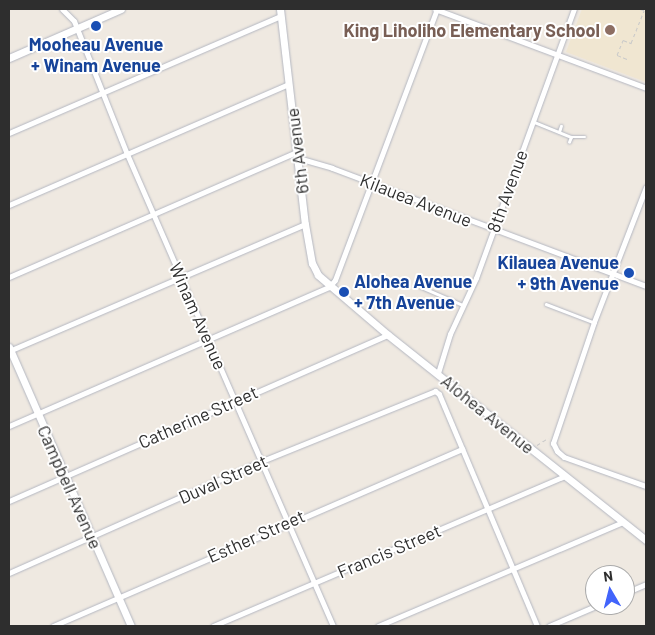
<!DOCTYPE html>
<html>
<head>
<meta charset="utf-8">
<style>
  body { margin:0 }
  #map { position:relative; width:655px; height:635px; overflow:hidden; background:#efe9e1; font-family:Barlow,sans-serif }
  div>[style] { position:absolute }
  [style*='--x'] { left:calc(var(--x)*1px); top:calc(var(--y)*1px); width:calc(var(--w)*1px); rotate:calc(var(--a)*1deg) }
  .education>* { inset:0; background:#f0e6d1 }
  .path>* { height:1px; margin-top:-0.5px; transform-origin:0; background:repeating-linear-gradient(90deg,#c9c9c9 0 4px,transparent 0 6.5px) }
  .roads { filter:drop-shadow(0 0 1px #b4b7c1) drop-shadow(0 0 1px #b4b7c1) }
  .lane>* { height:2.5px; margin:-1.25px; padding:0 1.25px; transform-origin:1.25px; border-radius:1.25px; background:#fff }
  .street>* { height:5px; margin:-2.5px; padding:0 2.5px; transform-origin:2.5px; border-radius:2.5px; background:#fff }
  .secondary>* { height:7px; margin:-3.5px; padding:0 3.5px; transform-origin:3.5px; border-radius:3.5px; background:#fff }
  .dots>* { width:14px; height:14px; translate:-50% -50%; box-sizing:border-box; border:2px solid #fff; border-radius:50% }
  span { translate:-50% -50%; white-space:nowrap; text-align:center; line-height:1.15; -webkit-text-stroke:4px #fff; paint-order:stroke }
  .education-label { font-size:18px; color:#785e54; font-weight:700 }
  .right { translate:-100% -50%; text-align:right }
  .transit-label { font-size:18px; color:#164399; font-weight:700 }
  .left { translate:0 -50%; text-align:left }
  .street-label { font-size:18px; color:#2e2e2e }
  .frame { position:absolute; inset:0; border:10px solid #2e2e2e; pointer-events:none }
  .north { position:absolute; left:585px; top:565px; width:50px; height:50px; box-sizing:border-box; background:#fff; border:1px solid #ababab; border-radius:50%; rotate:352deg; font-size:14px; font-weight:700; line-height:20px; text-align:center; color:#2e2e2e }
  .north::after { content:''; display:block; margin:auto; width:18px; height:22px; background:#4264fb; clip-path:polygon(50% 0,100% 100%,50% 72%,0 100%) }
</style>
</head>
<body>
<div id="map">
  <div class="education">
    <i style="clip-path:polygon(582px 9px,646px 9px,646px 82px,566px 52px)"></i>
  </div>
  <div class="path">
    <i style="--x:627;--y:59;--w:11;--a:-158"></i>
    <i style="--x:617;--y:55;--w:16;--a:-68"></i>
    <i style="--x:623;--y:40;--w:9;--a:21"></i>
    <i style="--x:631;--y:43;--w:35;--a:-68"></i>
    <i style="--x:644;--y:10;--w:4;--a:-166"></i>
    <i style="--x:537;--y:445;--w:13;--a:-32"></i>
  </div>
  <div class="roads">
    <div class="lane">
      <i style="--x:534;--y:122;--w:40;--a:22"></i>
      <i style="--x:571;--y:137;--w:14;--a:0"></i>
      <i style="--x:559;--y:132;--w:6;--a:-72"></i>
      <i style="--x:569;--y:142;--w:5;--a:-68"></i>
      <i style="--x:421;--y:287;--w:46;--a:23.2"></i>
      <i style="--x:546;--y:304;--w:50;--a:21"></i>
    </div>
    <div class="street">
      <i style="--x:62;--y:9;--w:17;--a:45"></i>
      <i style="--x:74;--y:21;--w:143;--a:68.3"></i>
      <i style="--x:127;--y:154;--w:515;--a:66.42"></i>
      <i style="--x:435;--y:9;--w:225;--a:20.5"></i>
      <i style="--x:9;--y:133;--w:296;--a:-23.3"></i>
      <i style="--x:298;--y:158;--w:35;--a:16"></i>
      <i style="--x:332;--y:168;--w:335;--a:20.6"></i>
      <i style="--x:646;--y:187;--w:145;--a:111.1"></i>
      <i style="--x:594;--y:322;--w:128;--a:108.7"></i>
      <i style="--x:553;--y:443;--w:9;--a:63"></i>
      <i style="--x:557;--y:451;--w:9;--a:41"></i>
      <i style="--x:564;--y:457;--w:87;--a:19.5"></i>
      <i style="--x:9;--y:205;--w:304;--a:-23.4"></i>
      <i style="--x:9;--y:277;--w:314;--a:-23.5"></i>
      <i style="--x:9;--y:351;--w:322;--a:-23.2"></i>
      <i style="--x:438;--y:373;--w:41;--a:-72.9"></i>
      <i style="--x:450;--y:334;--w:62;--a:-65.1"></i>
      <i style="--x:476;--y:278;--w:286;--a:-70"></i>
      <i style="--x:9;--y:426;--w:349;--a:-23.5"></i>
      <i style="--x:329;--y:287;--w:9;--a:-49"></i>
      <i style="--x:335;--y:280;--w:290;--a:-69.4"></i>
      <i style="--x:9;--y:501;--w:414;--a:-23.7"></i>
      <i style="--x:9;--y:573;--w:277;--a:-23.9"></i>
      <i style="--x:262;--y:461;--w:187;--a:-22"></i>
      <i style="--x:435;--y:391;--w:5;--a:37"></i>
      <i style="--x:439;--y:394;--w:252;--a:67.1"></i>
      <i style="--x:625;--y:593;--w:23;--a:-23"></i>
      <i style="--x:53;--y:626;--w:446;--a:-23.4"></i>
      <i style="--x:213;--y:626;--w:382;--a:-23.1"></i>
      <i style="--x:378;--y:626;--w:266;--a:-23"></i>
      <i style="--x:549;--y:626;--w:53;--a:-23.2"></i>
    </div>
    <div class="secondary">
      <i style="--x:280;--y:9;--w:216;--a:83.4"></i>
      <i style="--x:305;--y:224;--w:40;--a:80"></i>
      <i style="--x:312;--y:263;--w:13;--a:63"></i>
      <i style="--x:318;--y:275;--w:92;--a:40.6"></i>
      <i style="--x:388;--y:335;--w:330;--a:38.5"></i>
      <i style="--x:9;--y:58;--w:122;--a:-23.6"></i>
      <i style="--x:9;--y:347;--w:305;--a:66.4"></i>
    </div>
  </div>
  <div class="dots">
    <i style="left:96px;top:26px;background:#1a4fb4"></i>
    <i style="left:610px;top:30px;background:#8d6e63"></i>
    <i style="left:629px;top:273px;background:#1a4fb4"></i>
    <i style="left:344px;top:292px;background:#1a4fb4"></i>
  </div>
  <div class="education-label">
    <span class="right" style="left:600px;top:30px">King Liholiho Elementary School</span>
  </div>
  <div class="transit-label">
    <span style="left:96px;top:55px">Mooheau Avenue<br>+ Winam Avenue</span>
    <span class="right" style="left:619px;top:273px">Kilauea Avenue<br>+ 9th Avenue</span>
    <span class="left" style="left:354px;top:292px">Alohea Avenue<br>+ 7th Avenue</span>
  </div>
  <div class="street-label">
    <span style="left:297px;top:151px;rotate:-97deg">6th Avenue</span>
    <span style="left:507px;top:191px;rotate:-70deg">8th Avenue</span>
    <span style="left:416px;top:200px;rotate:21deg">Kilauea Avenue</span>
    <span style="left:198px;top:316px;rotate:66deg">Winam Avenue</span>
    <span style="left:488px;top:414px;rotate:39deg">Alohea Avenue</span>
    <span style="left:198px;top:417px;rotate:-24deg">Catherine Street</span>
    <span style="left:223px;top:479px;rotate:-24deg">Duval Street</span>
    <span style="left:70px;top:487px;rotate:66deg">Campbell Avenue</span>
    <span style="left:256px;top:536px;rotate:-24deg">Esther Street</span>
    <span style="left:389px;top:551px;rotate:-23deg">Francis Street</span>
  </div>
  <div class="frame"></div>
  <div class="north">N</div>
</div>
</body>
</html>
